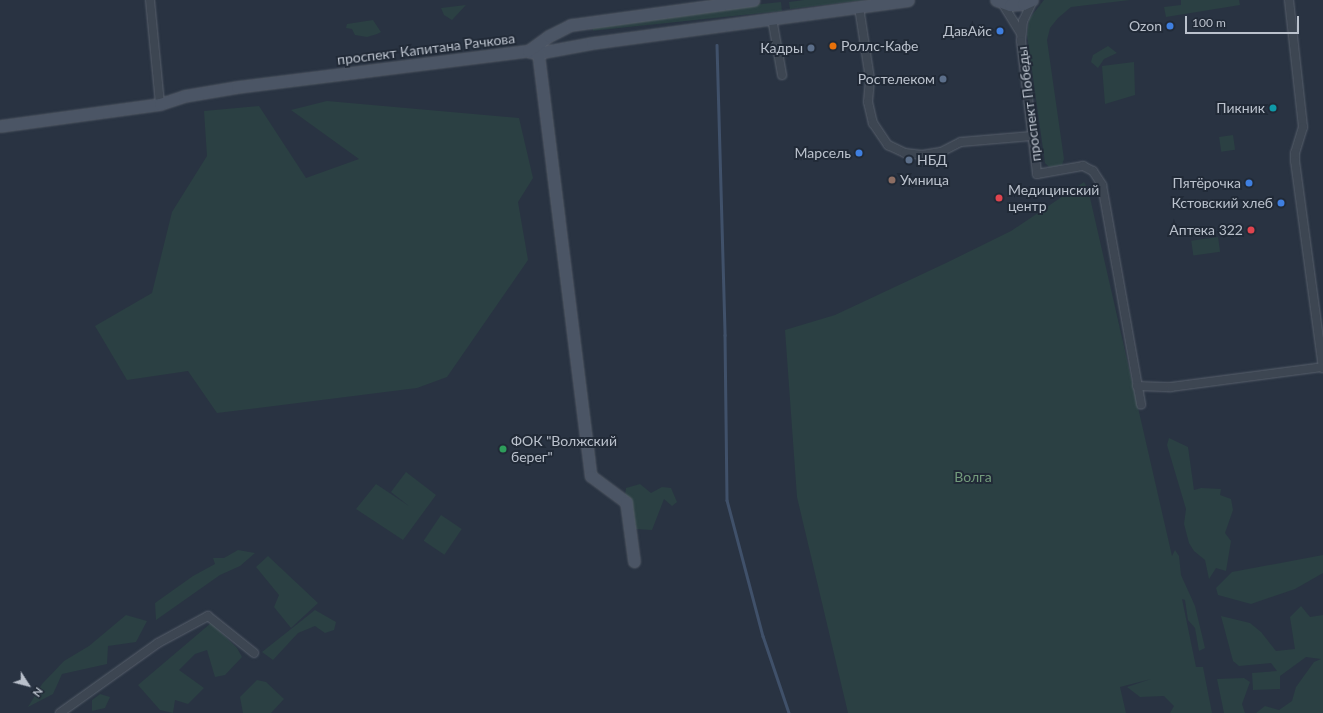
<!DOCTYPE html>
<html>
<head>
<meta charset="utf-8">
<style>
  body { margin:0 }
  #map { position:relative; width:1323px; height:713px; overflow:hidden; background:#293342; font-family:Lato,sans-serif }
  div>[style] { position:absolute }
  [style*='--x'] { left:calc(var(--x)*1px); top:calc(var(--y)*1px); width:calc(var(--w)*1px); rotate:calc(var(--a)*1deg) }
  .green>* { inset:0; background:#2b4043; transform-origin:0 0 }
  .stream>* { height:2.5px; margin:-1.25px; padding:0 1.25px; transform-origin:1.25px; border-radius:1.25px; background:#40516a }
  .roads { filter:drop-shadow(0 0 1px #58606c) drop-shadow(0 0 1px #58606c) }
  .street>* { height:8px; margin:-4px; padding:0 4px; transform-origin:4px; border-radius:4px; background:#3d4652 }
  .secondary>* { height:11px; margin:-5.5px; padding:0 5.5px; transform-origin:5.5px; border-radius:5.5px; background:#4b5565 }
  .dots>* { width:11px; height:11px; translate:-50% -50%; box-sizing:border-box; border:2px solid #212a37; border-radius:50% }
  span { translate:-50% -50%; white-space:nowrap; text-align:center; line-height:1.15; -webkit-text-stroke:4px #212a37; paint-order:stroke }
  .poi-label { font-size:14px; color:#bac1cc }
  .right { translate:-100% -50%; text-align:right }
  .left { translate:0 -50%; text-align:left }
  .street-label { font-size:14px; color:#bac1cc }
  .park-label { font-size:14px; color:#739b7c }
  .north { position:absolute; left:8px; top:665px; width:40px; height:40px; -webkit-text-stroke:3px #212a37; paint-order:stroke; rotate:126deg; font-size:11px; font-weight:700; line-height:16px; text-align:center; color:#bac1cc }
  .north::after { content:''; display:block; margin:auto; width:14px; height:18px; background:#bac1cc; clip-path:polygon(50% 0,100% 100%,50% 72%,0 100%) }
  .scale { position:absolute; left:1185px; top:16px; width:114px; height:18px; box-sizing:border-box; border:2px solid #bac1cc; border-top:0; padding-left:5px; font-size:12px; line-height:14px; white-space:nowrap; color:#bac1cc; -webkit-text-stroke:3px #212a37; paint-order:stroke }
</style>
</head>
<body>
<div id="map">
  <div class="green">
    <i style="clip-path:polygon(804px 0,865px 0,790px 9px,789px 2px)"></i>
    <i style="clip-path:polygon(1044px 0,1130px 0,1071px 7px,1058px 18px,1050px 28px,1047px 40px,1064px 159px,1062px 165px,1049px 167px,1045px 163px,1027px 35px,1029px 19px)"></i>
    <i style="clip-path:polygon(1181px 0,1239px 0,1240px 5px,1166px 17px,1164px 7px,1181px 5px)"></i>
    <i style="left:781px;top:2px;width:9px;height:190px;rotate:84deg"></i>
    <i style="clip-path:polygon(466px 5px,452px 20px,444px 15px,441px 8px)"></i>
    <i style="clip-path:polygon(373px 20px,381px 32px,377px 34px,367px 37px,355px 35px,352px 29px,346px 28px,347px 24px)"></i>
    <i style="clip-path:polygon(1108px 46px,1117px 53px,1104px 59px,1098px 68px,1091px 62px,1093px 55px)"></i>
    <i style="clip-path:polygon(1134px 62px,1135px 95px,1105px 104px,1102px 66px)"></i>
    <i style="clip-path:polygon(327px 101px,519px 118px,533px 178px,518px 202px,528px 260px,447px 377px,417px 388px,217px 413px,188px 371px,127px 380px,95px 326px,152px 293px,172px 212px,207px 156px,204px 111px,259px 106px,306px 178px,359px 159px,291px 110px)"></i>
    <i style="left:1233px;top:135px;width:15px;height:14px;rotate:82deg"></i>
    <i style="clip-path:polygon(1084px 182px,1088px 189px,1172px 556px,1175px 550px,1179px 556px,1181px 575px,1195px 606px,1205px 648px,1199px 651px,1195px 628px,1188px 620px,1185px 600px,1182px 599px,1196px 667px,1203px 667px,1212px 713px,1170px 713px,1174px 706px,1164px 696px,1140px 697px,1127px 687px,1151px 679px,1120px 687px,1126px 713px,848px 713px,797px 497px,785px 330px,835px 315px,946px 263px,1011px 231px)"></i>
    <i style="left:1218px;top:237px;width:15px;height:27px;rotate:82deg"></i>
    <i style="clip-path:polygon(1169px 438px,1188px 447px,1194px 490px,1201px 488px,1221px 489px,1220px 495px,1231px 499px,1233px 510px,1225px 533px,1231px 541px,1226px 571px,1216px 568px,1209px 579px,1205px 560px,1194px 551px,1189px 543px,1184px 524px,1186px 509px,1167px 445px)"></i>
    <i style="clip-path:polygon(406px 472px,436px 495px,403px 540px,356px 509px,376px 484px,409px 506px,391px 492px)"></i>
    <i style="clip-path:polygon(640px 484px,651px 493px,662px 487px,671px 488px,677px 502px,672px 506px,664px 499px,652px 530px,636px 529px,624px 513px,632px 505px,624px 504px,626px 488px)"></i>
    <i style="left:441px;top:515px;width:25px;height:31px;rotate:34deg"></i>
    <i style="clip-path:polygon(238px 550px,255px 553px,240px 566px,220px 575px,156px 620px,155px 603px,193px 576px,215px 564px,213px 558px,224px 558px)"></i>
    <i style="clip-path:polygon(1323px 555px,1323px 573px,1295px 589px,1251px 604px,1218px 595px,1216px 588px,1232px 572px)"></i>
    <i style="clip-path:polygon(268px 556px,318px 603px,291px 628px,274px 607px,279px 595px,256px 567px)"></i>
    <i style="clip-path:polygon(1301px 606px,1310px 617px,1323px 615px,1323px 713px,1256px 713px,1265px 706px,1279px 710px,1292px 701px,1296px 687px,1314px 662px,1321px 659px,1306px 657px,1280px 676px,1280px 689px,1253px 690px,1252px 673px,1277px 671px,1271px 663px,1239px 666px,1233px 661px,1221px 616px,1250px 623px,1261px 632px,1276px 651px,1295px 649px,1290px 617px)"></i>
    <i style="clip-path:polygon(315px 610px,336px 622px,334px 630px,325px 633px,315px 626px,298px 633px,273px 660px,262px 652px)"></i>
    <i style="clip-path:polygon(126px 615px,147px 621px,136px 642px,108px 646px,107px 664px,62px 674px,53px 694px,28px 707px,42px 684px,64px 661px,89px 646px)"></i>
    <i style="clip-path:polygon(211px 623px,237px 648px,242px 657px,225px 675px,215px 677px,207px 650px,195px 654px,179px 670px,204px 688px,188px 704px,175px 700px,173px 713px,160px 710px,138px 685px)"></i>
    <i style="clip-path:polygon(1244px 678px,1250px 682px,1242px 704px,1245px 713px,1224px 713px,1217px 679px)"></i>
    <i style="clip-path:polygon(257px 680px,266px 682px,284px 699px,271px 713px,243px 713px,240px 697px)"></i>
    <i style="clip-path:polygon(100px 694px,110px 697px,105px 708px,92px 711px,92px 700px)"></i>
  </div>
  <div class="stream">
    <i style="--x:717;--y:45;--w:290;--a:88.4"></i>
    <i style="--x:725;--y:335;--w:165;--a:89.3"></i>
    <i style="--x:727;--y:500;--w:141;--a:75.2"></i>
    <i style="--x:763;--y:636;--w:81;--a:71.3"></i>
  </div>
  <div class="roads">
    <div class="street">
      <i style="--x:150;--y:0;--w:104;--a:84.5"></i>
      <i style="--x:1033;--y:0;--w:23;--a:115"></i>
      <i style="--x:1023;--y:21;--w:20;--a:96"></i>
      <i style="--x:1021;--y:41;--w:134;--a:83.1"></i>
      <i style="--x:1037;--y:174;--w:47;--a:-9.9"></i>
      <i style="--x:1083;--y:166;--w:11;--a:27"></i>
      <i style="--x:1093;--y:171;--w:17;--a:57"></i>
      <i style="--x:1102;--y:185;--w:223;--a:79.9"></i>
      <i style="--x:1289;--y:0;--w:128;--a:83.7"></i>
      <i style="--x:1303;--y:127;--w:27;--a:107"></i>
      <i style="--x:1295;--y:153;--w:8;--a:90"></i>
      <i style="--x:1295;--y:161;--w:209;--a:82.3"></i>
      <i style="--x:1002;--y:3;--w:36;--a:58"></i>
      <i style="--x:859;--y:7;--w:73;--a:81.3"></i>
      <i style="--x:870;--y:79;--w:23;--a:95"></i>
      <i style="--x:868;--y:102;--w:22;--a:77"></i>
      <i style="--x:873;--y:123;--w:27;--a:56"></i>
      <i style="--x:888;--y:145;--w:19;--a:25"></i>
      <i style="--x:905;--y:153;--w:17;--a:7"></i>
      <i style="--x:922;--y:155;--w:19;--a:-9"></i>
      <i style="--x:941;--y:152;--w:22;--a:-27"></i>
      <i style="--x:961;--y:142;--w:71;--a:-4.8"></i>
      <i style="--x:772;--y:18;--w:58;--a:80"></i>
      <i style="--x:1137;--y:386;--w:34;--a:2"></i>
      <i style="--x:1171;--y:387;--w:152;--a:-7.5"></i>
      <i style="--x:60;--y:713;--w:120;--a:-35.5"></i>
      <i style="--x:158;--y:643;--w:57;--a:-28.4"></i>
      <i style="--x:208;--y:616;--w:59;--a:38.8"></i>
    </div>
    <div class="secondary">
      <i style="--x:996;--y:0;--w:15;--a:20"></i>
      <i style="--x:1010;--y:5;--w:13;--a:-4"></i>
      <i style="--x:1023;--y:4;--w:10;--a:-24"></i>
      <i style="--x:530;--y:52;--w:8;--a:7"></i>
      <i style="--x:538;--y:53;--w:55;--a:-10.5"></i>
      <i style="--x:592;--y:43;--w:319;--a:-7.7"></i>
      <i style="--x:538;--y:53;--w:426;--a:82.9"></i>
      <i style="--x:591;--y:476;--w:44;--a:36.6"></i>
      <i style="--x:626;--y:502;--w:60;--a:82.3"></i>
      <i style="--x:0;--y:126;--w:162;--a:-7.8"></i>
      <i style="--x:160;--y:104;--w:25;--a:-18"></i>
      <i style="--x:184;--y:96;--w:54;--a:-9.6"></i>
      <i style="--x:237;--y:87;--w:293;--a:-7.1"></i>
      <i style="--x:528;--y:51;--w:26;--a:-36"></i>
      <i style="--x:549;--y:36;--w:25;--a:-27"></i>
      <i style="--x:571;--y:25;--w:184;--a:-7.8"></i>
    </div>
  </div>
  <div class="dots">
    <i style="left:1170px;top:26px;background:#3f7fe0"></i>
    <i style="left:1000px;top:31px;background:#3f7fe0"></i>
    <i style="left:833px;top:46px;background:#e8710a"></i>
    <i style="left:811px;top:48px;background:#5c6f8a"></i>
    <i style="left:943px;top:79px;background:#5c6f8a"></i>
    <i style="left:1273px;top:108px;background:#0f9aa8"></i>
    <i style="left:859px;top:153px;background:#3f7fe0"></i>
    <i style="left:909px;top:160px;background:#5c6f8a"></i>
    <i style="left:892px;top:180px;background:#8d6e63"></i>
    <i style="left:1249px;top:183px;background:#3f7fe0"></i>
    <i style="left:999px;top:198px;background:#e0444e"></i>
    <i style="left:1281px;top:203px;background:#3f7fe0"></i>
    <i style="left:1251px;top:230px;background:#e0444e"></i>
    <i style="left:503px;top:449px;background:#2e9e5b"></i>
  </div>
  <div class="poi-label">
    <span class="right" style="left:1162px;top:26px">Ozon</span>
    <span class="right" style="left:992px;top:31px">ДавАйс</span>
    <span class="left" style="left:841px;top:46px">Роллс-Кафе</span>
    <span class="right" style="left:803px;top:48px">Кадры</span>
    <span class="right" style="left:935px;top:79px">Ростелеком</span>
    <span class="right" style="left:1265px;top:108px">Пикник</span>
    <span class="right" style="left:851px;top:153px">Марсель</span>
    <span class="left" style="left:917px;top:160px">НБД</span>
    <span class="left" style="left:900px;top:180px">Умница</span>
    <span class="right" style="left:1241px;top:183px">Пятёрочка</span>
    <span class="left" style="left:1008px;top:198px">Медицинский<br>центр</span>
    <span class="right" style="left:1273px;top:203px">Кстовский хлеб</span>
    <span class="right" style="left:1243px;top:230px">Аптека 322</span>
    <span class="left" style="left:511px;top:449px">ФОК "Волжский<br>берег"</span>
  </div>
  <div class="street-label">
    <span style="left:426px;top:49px;rotate:-7deg">проспект Капитана Рачкова</span>
    <span style="left:1029px;top:104px;rotate:-97deg">проспект Победы</span>
  </div>
  <div class="park-label">
    <span style="left:973px;top:477px">Волга</span>
  </div>
  <div class="north">N</div>
  <div class="scale">100 m</div>
</div>
</body>
</html>
